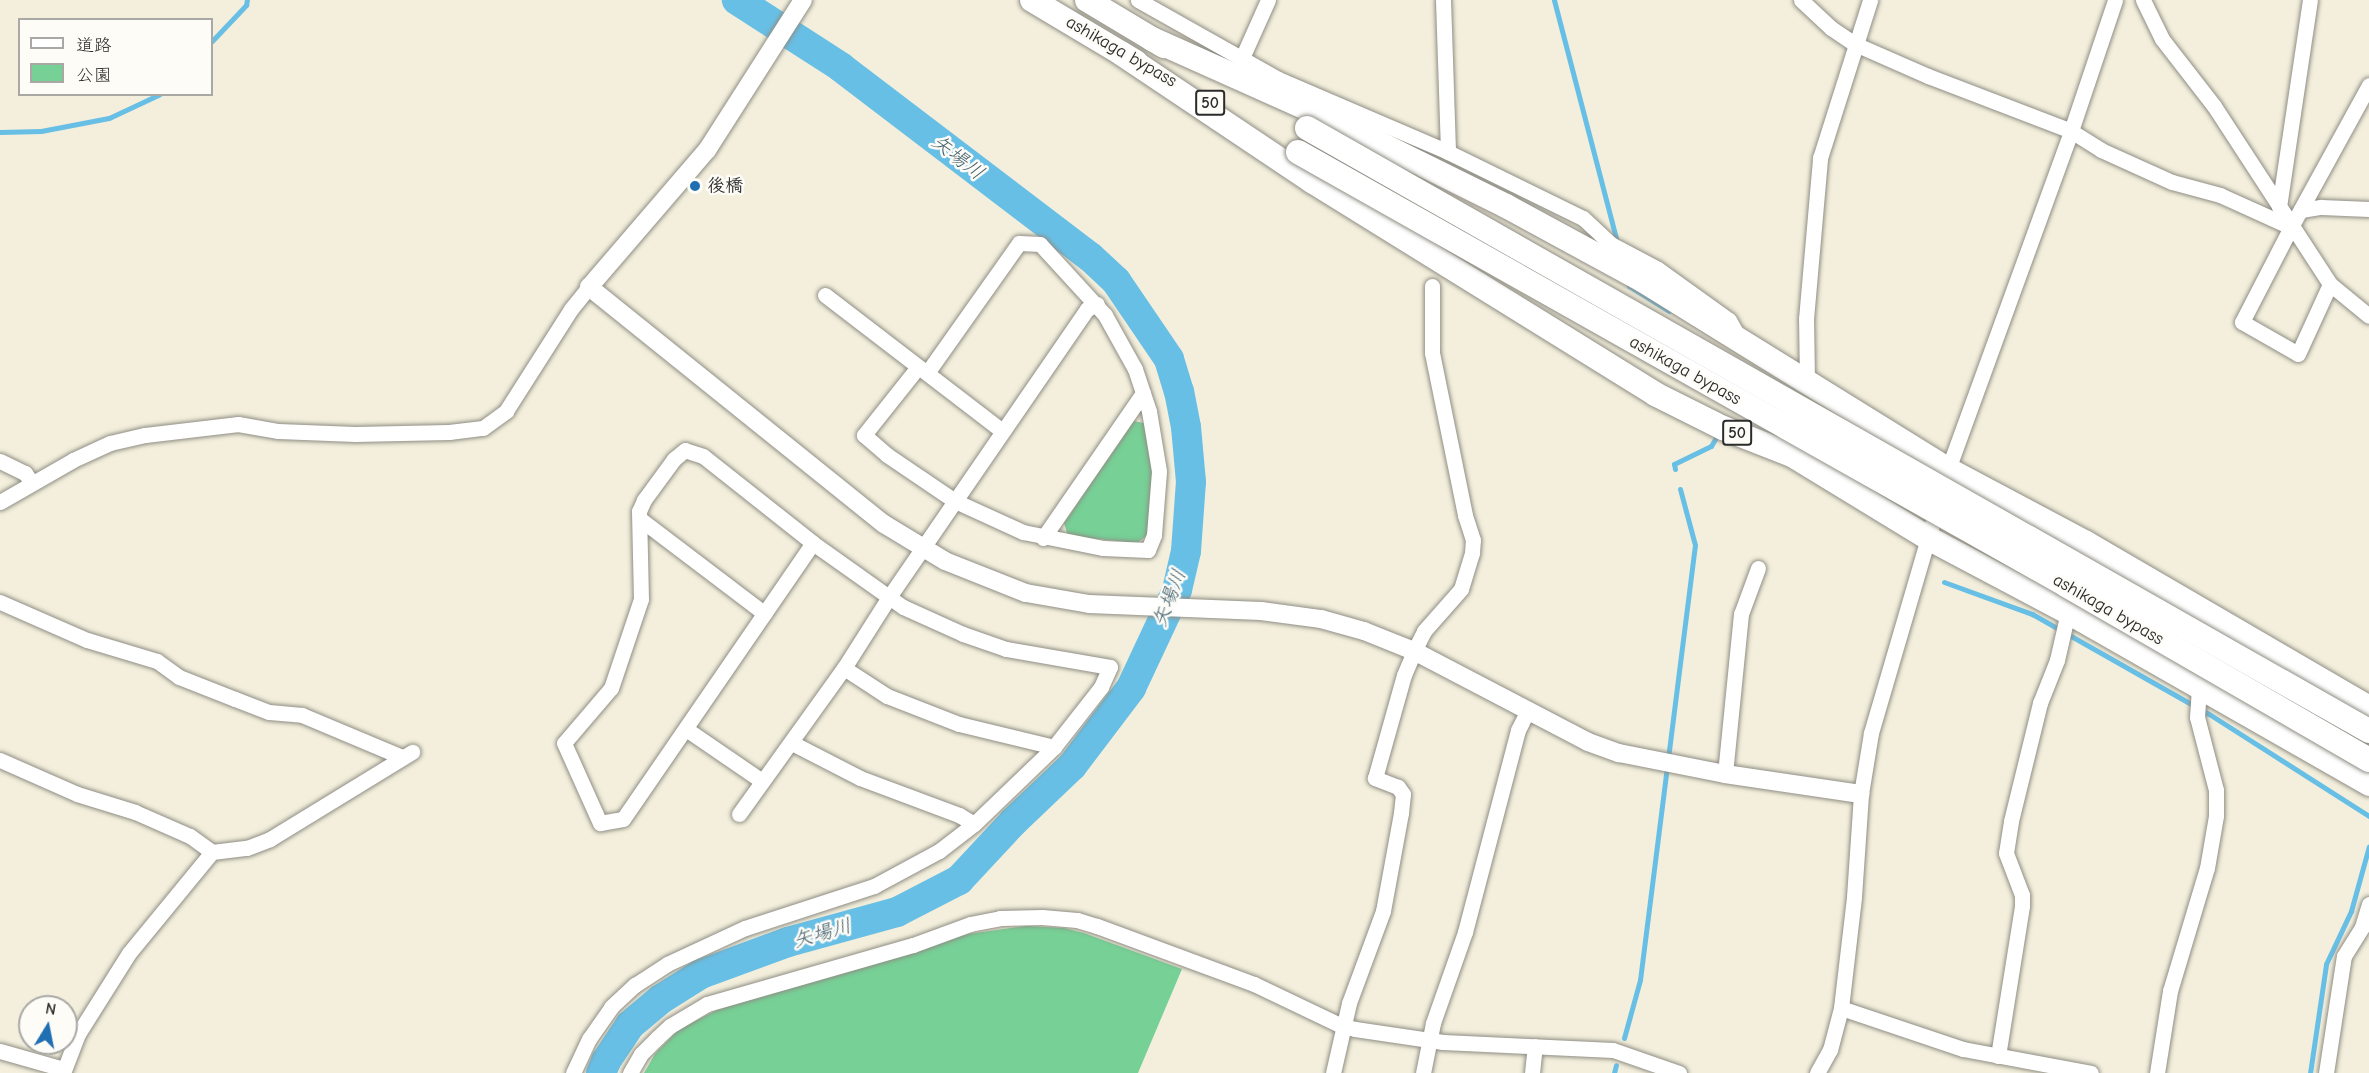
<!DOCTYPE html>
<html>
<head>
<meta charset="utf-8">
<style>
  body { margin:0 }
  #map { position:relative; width:2369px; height:1073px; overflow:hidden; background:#f3efdc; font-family:"Comic Neue","Klee One",sans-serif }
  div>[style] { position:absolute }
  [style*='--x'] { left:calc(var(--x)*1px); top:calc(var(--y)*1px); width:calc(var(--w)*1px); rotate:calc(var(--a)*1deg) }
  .green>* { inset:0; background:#77d096 }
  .stream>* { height:5px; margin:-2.5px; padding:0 2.5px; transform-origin:2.5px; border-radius:2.5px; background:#68bfe5 }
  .river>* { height:30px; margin:-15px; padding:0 15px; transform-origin:15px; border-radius:15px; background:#68bfe5 }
  .roads { filter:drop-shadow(0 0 2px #8f8d84) drop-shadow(0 0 2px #8f8d84) }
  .minor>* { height:15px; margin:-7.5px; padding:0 7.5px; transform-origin:7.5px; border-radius:7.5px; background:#fff }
  .tertiary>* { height:18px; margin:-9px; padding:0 9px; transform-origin:9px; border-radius:9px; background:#fff }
  .trunk>* { height:24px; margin:-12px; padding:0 12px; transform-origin:12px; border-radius:12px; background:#fff }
  .bridges { filter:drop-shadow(0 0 2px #8f8d84) drop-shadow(0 0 2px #8f8d84) }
  .trunk-bridge>* { height:24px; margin:-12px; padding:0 12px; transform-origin:12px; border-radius:12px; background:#fff }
  .dots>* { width:16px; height:16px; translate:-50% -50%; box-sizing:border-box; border:3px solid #fdfcf7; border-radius:50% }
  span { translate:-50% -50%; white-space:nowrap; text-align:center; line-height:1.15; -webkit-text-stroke:5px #fdfcf7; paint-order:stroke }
  .shield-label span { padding:2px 4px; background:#fdfcf7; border:2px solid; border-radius:4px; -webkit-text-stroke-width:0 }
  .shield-label { font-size:16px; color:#2b2b2b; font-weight:700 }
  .street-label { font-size:18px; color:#2b2b2b }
  .poi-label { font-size:18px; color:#2b2b2b; font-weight:700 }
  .left { translate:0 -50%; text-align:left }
  .water-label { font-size:20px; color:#405f6c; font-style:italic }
  .legend { position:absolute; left:18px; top:18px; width:195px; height:78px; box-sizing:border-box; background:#fdfcf7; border:2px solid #a9a8a5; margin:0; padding:8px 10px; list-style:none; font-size:18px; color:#2b2b2b }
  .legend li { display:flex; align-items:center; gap:12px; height:30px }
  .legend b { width:30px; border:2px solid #a9a8a5 }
  .north { position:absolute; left:18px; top:995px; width:60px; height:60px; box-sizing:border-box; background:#fdfcf7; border:2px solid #a9a8a5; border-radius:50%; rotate:10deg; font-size:16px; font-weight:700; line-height:24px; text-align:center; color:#2b2b2b }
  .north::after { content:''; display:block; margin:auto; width:21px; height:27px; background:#1f6fb2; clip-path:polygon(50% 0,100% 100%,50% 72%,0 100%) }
</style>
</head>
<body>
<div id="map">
  <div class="green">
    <i style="clip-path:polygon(1134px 421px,1148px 424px,1154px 473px,1148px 535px,1137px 543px,1068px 536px,1064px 523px)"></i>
    <i style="clip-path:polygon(1026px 926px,1064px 928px,1084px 933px,1182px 969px,1138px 1073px,644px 1073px,655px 1054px,679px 1029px,717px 1010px,968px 934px)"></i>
  </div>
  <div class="stream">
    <i style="--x:1554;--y:0;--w:253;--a:75.4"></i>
    <i style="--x:212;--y:41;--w:50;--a:-46.6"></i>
    <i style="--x:246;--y:5;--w:5;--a:-79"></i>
    <i style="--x:0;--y:132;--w:41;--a:-1.4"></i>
    <i style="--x:41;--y:131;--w:69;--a:-10.8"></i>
    <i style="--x:109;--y:118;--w:56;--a:-25.2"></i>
    <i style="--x:1628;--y:283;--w:3;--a:72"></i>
    <i style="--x:1629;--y:286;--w:47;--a:32"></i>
    <i style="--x:1675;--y:469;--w:5;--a:-101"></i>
    <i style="--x:1674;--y:464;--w:41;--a:-25.9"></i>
    <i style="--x:1711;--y:446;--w:16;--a:-60"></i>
    <i style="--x:1944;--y:582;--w:94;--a:20"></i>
    <i style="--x:2032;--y:614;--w:203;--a:29.5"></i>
    <i style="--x:2209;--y:714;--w:190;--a:32.5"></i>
    <i style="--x:1624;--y:1038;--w:60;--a:-74.6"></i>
    <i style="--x:1640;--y:980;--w:438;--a:-82.8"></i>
    <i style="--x:1695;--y:545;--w:58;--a:-105"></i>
    <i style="--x:1614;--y:1073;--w:8;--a:-76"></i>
    <i style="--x:2310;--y:1073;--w:110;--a:-81.6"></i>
    <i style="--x:2326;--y:964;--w:59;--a:-64.7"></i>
    <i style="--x:2351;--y:911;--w:67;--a:-74.5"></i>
  </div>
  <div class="river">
    <i style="--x:601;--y:1073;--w:13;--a:-67"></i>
    <i style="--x:606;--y:1061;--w:43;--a:-56.3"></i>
    <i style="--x:630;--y:1025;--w:40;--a:-40"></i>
    <i style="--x:661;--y:999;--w:47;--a:-32"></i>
    <i style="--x:701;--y:974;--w:93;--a:-20.2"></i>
    <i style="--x:788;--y:942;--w:113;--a:-15.4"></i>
    <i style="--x:897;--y:912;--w:70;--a:-27.3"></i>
    <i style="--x:959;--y:880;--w:79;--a:-47"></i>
    <i style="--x:1013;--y:822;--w:81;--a:-43.5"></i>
    <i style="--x:1072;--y:766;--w:98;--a:-52.9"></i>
    <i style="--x:1131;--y:688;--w:108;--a:-64.9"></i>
    <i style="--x:1177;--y:590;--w:40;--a:-77"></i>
    <i style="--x:1186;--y:551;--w:69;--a:-85.9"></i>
    <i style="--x:1191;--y:482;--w:55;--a:-95.2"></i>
    <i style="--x:1186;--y:427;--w:36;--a:-101"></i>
    <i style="--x:1179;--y:392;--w:34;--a:-107"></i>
    <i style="--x:1169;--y:359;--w:94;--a:-124.2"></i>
    <i style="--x:1116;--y:281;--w:35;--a:-137"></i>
    <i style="--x:1090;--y:257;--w:313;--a:-142.7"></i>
    <i style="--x:841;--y:67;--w:124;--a:-147.2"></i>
  </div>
  <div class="roads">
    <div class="minor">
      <i style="--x:1138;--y:0;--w:161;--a:29.4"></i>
      <i style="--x:1278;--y:79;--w:185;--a:23.2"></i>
      <i style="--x:1448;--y:152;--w:150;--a:26.1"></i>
      <i style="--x:1583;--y:218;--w:38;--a:43"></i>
      <i style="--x:1611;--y:244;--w:53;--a:28"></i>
      <i style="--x:1658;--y:269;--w:87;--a:35.7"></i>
      <i style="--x:1729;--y:320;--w:18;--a:61"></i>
      <i style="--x:1443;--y:0;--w:152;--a:88.1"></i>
      <i style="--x:1801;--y:0;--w:41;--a:43"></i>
      <i style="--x:1831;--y:28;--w:29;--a:34"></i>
      <i style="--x:1855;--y:44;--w:80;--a:23.7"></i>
      <i style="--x:1928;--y:76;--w:153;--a:21"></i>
      <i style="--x:2071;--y:131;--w:36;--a:32"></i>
      <i style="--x:2101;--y:150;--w:78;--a:24.3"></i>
      <i style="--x:2172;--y:182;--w:50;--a:15.2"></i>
      <i style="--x:2220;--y:195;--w:78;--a:24.3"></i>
      <i style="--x:2291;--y:227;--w:162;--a:-61.2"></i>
      <i style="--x:2143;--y:0;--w:43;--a:64"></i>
      <i style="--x:2162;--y:39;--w:85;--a:52.2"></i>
      <i style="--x:2214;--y:106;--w:212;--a:56.9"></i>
      <i style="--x:2330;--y:284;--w:50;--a:39.4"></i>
      <i style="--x:1242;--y:58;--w:64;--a:-65.9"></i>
      <i style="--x:2279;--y:207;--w:209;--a:-81.5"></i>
      <i style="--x:2301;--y:210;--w:20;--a:-9"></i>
      <i style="--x:2321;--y:207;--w:48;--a:2.4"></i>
      <i style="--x:2291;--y:227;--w:107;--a:117.3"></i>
      <i style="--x:2242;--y:322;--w:64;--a:29.7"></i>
      <i style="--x:2298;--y:354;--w:77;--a:-65.4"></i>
      <i style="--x:825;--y:295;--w:223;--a:37.5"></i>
      <i style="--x:918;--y:367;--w:87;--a:128.5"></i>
      <i style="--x:864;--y:435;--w:30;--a:41"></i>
      <i style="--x:887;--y:455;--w:82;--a:34.1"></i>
      <i style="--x:955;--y:501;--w:75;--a:24.5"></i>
      <i style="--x:1023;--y:532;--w:82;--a:11.3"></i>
      <i style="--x:1103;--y:548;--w:45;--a:2.5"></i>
      <i style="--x:1148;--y:550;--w:16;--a:-68"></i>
      <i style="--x:1154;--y:535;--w:64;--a:-85.5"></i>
      <i style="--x:1159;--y:471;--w:61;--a:-99.5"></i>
      <i style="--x:1149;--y:411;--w:44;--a:-108.4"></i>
      <i style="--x:1135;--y:369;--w:62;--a:-119.1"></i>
      <i style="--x:1105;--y:315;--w:96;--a:-132.5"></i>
      <i style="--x:1040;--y:244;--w:21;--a:-177"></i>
      <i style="--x:1019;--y:243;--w:159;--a:125.3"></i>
      <i style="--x:1807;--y:380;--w:61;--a:-90.9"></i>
      <i style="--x:1806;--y:319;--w:162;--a:-85"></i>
      <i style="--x:1820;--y:158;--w:166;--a:-72.4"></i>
      <i style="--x:0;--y:461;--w:28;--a:26"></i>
      <i style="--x:25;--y:473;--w:12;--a:55"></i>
      <i style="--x:1946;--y:475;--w:366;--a:-70"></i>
      <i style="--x:2071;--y:131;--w:138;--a:-71.4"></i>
      <i style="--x:0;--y:502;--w:84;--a:-29.9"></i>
      <i style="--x:73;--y:460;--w:41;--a:-24.7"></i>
      <i style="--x:110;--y:443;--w:36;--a:-13"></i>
      <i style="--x:145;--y:435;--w:94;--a:-6.7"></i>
      <i style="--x:238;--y:424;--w:41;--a:9.9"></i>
      <i style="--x:278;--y:431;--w:77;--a:2.2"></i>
      <i style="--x:355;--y:434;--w:94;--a:-1.2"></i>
      <i style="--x:449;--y:432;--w:34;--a:-7"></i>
      <i style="--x:483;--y:428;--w:29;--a:-36"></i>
      <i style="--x:506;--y:411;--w:121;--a:-57.5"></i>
      <i style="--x:571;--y:309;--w:28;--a:-51"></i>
      <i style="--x:640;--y:519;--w:156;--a:37.2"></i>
      <i style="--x:1043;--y:538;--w:176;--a:-55.4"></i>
      <i style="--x:0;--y:602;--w:95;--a:23.6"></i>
      <i style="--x:87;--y:640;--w:73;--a:16.7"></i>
      <i style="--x:157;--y:661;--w:27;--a:36"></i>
      <i style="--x:179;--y:677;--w:60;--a:21.4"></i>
      <i style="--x:235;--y:699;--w:36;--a:21"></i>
      <i style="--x:269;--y:712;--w:33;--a:5"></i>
      <i style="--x:302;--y:715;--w:108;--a:22.8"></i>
      <i style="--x:844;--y:668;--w:51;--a:33.1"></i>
      <i style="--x:887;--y:696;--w:77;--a:21.3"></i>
      <i style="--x:959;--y:724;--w:98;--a:13.6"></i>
      <i style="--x:686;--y:729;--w:92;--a:34.4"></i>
      <i style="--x:792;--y:743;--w:76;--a:27.2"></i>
      <i style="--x:860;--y:778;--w:106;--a:20.5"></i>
      <i style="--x:959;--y:815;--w:17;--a:31"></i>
      <i style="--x:0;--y:760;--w:84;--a:23.8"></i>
      <i style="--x:77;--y:794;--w:61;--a:17.2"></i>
      <i style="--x:135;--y:812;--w:60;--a:23.6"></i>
      <i style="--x:190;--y:836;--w:27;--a:36"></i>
      <i style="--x:1725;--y:774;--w:161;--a:-84.3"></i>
      <i style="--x:1741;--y:614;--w:49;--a:-69.7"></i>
      <i style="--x:739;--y:814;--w:180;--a:-54.3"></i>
      <i style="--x:844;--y:668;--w:84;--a:-57.6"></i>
      <i style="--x:889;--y:597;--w:349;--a:-55.5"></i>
      <i style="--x:1087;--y:309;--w:11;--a:-27"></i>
      <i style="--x:1841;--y:1008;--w:129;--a:18.6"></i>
      <i style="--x:1963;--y:1049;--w:130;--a:10.6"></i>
      <i style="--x:0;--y:1051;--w:66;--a:15.9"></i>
      <i style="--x:1998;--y:1056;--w:152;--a:-80.9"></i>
      <i style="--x:2022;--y:906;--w:11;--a:-90"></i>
      <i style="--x:2022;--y:895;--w:45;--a:-110.9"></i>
      <i style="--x:2006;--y:853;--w:32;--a:-81"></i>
      <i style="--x:2011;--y:821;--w:122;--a:-76.2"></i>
      <i style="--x:2040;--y:703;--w:46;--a:-68.4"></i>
      <i style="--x:2057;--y:660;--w:49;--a:-77.1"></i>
      <i style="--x:63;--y:1073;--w:42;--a:-69"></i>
      <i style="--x:78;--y:1034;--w:96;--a:-57.8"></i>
      <i style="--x:129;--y:953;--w:131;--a:-50.6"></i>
      <i style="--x:212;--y:852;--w:35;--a:-7"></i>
      <i style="--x:247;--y:848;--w:25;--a:-21"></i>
      <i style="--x:270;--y:839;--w:167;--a:-31.5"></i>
      <i style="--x:573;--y:1073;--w:38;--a:-65"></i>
      <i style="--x:589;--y:1039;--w:39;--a:-55"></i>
      <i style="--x:611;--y:1007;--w:33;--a:-43"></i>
      <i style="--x:635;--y:985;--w:38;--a:-33"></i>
      <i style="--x:667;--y:964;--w:86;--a:-24.8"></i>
      <i style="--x:745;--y:928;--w:136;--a:-18"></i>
      <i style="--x:874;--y:886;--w:74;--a:-28.3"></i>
      <i style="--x:939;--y:851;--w:44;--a:-37.6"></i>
      <i style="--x:974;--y:824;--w:111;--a:-43.9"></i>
      <i style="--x:1054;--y:747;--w:76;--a:-51.9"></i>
      <i style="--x:1101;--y:687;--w:22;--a:-66"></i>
      <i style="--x:1110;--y:667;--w:106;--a:-170.2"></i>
      <i style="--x:1006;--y:649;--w:46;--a:-160.8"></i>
      <i style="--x:963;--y:634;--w:66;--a:-155.8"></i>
      <i style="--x:903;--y:607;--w:110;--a:-144.6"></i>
      <i style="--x:813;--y:543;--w:140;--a:-141.7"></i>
      <i style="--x:703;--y:456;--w:19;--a:-162"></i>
      <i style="--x:685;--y:450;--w:14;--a:141"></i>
      <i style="--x:674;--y:459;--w:51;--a:126.2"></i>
      <i style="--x:644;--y:500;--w:12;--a:114"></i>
      <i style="--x:639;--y:511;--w:88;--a:88.7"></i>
      <i style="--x:641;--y:599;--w:94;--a:108.6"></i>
      <i style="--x:611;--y:688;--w:72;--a:130.5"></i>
      <i style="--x:564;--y:743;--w:88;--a:65.8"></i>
      <i style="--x:600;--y:823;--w:23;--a:-10"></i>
      <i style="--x:623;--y:819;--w:335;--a:-55.5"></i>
      <i style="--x:630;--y:1073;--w:22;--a:-60"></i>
      <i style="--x:641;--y:1054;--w:23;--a:-45"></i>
      <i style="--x:657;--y:1038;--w:18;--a:-43"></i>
      <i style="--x:670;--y:1026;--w:43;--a:-30.7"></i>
      <i style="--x:707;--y:1004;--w:214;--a:-16"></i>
      <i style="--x:913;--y:945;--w:61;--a:-20.2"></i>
      <i style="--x:970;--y:924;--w:31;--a:-11"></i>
      <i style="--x:1000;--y:918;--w:42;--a:-1.4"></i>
      <i style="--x:1042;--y:917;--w:35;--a:5"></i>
      <i style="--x:1077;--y:920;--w:21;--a:17"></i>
      <i style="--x:1097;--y:926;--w:167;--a:20.3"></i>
      <i style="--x:1254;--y:984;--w:98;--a:25.5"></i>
      <i style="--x:1342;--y:1026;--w:13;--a:13"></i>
      <i style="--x:1355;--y:1029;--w:89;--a:8.4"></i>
      <i style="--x:1443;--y:1042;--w:170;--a:2.7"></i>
      <i style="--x:1613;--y:1050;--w:70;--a:19.2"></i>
      <i style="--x:1333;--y:1073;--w:72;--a:-77.1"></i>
      <i style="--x:1349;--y:1003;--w:98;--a:-69.7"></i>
      <i style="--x:1383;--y:911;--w:100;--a:-79.6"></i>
      <i style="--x:1401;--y:813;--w:19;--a:-84"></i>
      <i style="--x:1403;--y:794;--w:9;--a:-126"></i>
      <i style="--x:1398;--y:787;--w:25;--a:-159"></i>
      <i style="--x:1375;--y:778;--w:107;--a:-74.3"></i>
      <i style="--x:1404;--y:675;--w:26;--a:-67"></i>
      <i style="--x:1414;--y:651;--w:22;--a:-63"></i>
      <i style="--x:1424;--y:631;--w:56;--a:-48.6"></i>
      <i style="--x:1461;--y:589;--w:38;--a:-73"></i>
      <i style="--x:1472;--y:553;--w:13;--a:-86"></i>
      <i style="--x:1473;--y:540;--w:26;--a:-108"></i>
      <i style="--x:1465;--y:515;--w:165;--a:-101.5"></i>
      <i style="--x:1432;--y:353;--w:67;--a:-90"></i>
      <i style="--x:1423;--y:1073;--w:51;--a:-78.7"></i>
      <i style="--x:1433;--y:1023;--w:96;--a:-70.6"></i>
      <i style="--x:1465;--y:932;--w:209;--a:-75.3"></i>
      <i style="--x:1518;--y:730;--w:20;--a:-63"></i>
      <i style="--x:1532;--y:1073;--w:27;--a:-84"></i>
      <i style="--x:1817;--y:1073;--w:26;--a:-61"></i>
      <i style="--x:1830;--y:1050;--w:43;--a:-75.3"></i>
      <i style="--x:1841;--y:1008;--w:112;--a:-83.3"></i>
      <i style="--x:1854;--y:897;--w:103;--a:-86.1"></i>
      <i style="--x:1861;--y:794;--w:62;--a:-80.7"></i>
      <i style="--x:1871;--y:733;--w:239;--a:-73.7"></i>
      <i style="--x:2157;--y:1073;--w:83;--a:-81"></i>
      <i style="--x:2170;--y:991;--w:128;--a:-73.3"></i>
      <i style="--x:2207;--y:868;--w:53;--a:-80.2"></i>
      <i style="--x:2216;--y:816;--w:26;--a:-90"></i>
      <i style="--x:2216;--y:790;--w:75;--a:-104.6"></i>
      <i style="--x:2197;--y:717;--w:31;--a:-86"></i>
      <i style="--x:2326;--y:1073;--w:118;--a:-81.3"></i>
      <i style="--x:2344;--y:956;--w:34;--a:-58"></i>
      <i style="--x:2362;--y:927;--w:24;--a:-73"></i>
    </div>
    <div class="tertiary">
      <i style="--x:803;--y:0;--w:178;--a:122.6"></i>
      <i style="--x:707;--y:150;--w:181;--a:130.7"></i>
      <i style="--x:589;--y:287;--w:378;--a:38.8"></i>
      <i style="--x:884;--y:524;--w:71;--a:31.2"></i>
      <i style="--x:945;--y:561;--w:87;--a:21.6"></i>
      <i style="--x:1026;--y:593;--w:64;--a:9.9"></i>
      <i style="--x:1089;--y:604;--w:172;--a:2.3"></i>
      <i style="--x:1261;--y:611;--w:61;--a:7.6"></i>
      <i style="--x:1321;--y:619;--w:45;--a:15.6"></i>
      <i style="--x:1364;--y:631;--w:54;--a:21.8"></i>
      <i style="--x:1414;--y:651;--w:196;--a:27.6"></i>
      <i style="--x:1588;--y:742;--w:33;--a:20"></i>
      <i style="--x:1619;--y:753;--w:108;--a:11.2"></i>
      <i style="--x:1725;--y:774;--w:137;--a:8.4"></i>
    </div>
    <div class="trunk">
      <i style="--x:1032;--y:0;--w:121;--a:30.8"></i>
      <i style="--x:1087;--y:0;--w:90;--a:30.9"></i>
      <i style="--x:1152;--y:39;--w:188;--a:24.1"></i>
      <i style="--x:1324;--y:116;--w:203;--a:26.3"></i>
      <i style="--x:1506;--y:206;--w:157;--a:28.5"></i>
      <i style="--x:1644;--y:281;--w:357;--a:31.8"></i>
      <i style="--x:1947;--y:469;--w:157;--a:28"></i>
      <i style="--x:2086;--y:543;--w:328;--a:30.2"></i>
      <i style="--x:1122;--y:54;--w:229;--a:33.8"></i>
      <i style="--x:1312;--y:181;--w:404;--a:31.8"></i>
      <i style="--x:1655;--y:394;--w:76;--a:26.6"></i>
      <i style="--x:1723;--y:428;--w:74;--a:21.4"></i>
      <i style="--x:1792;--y:455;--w:159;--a:31.4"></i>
      <i style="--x:1928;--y:538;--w:158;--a:27.9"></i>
      <i style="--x:2068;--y:612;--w:347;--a:29.7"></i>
    </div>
  </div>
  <div class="bridges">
    <div class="trunk-bridge">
      <i style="--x:1307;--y:128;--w:1221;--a:29.59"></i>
      <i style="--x:1298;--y:152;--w:882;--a:29.41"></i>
      <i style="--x:2066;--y:585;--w:350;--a:30"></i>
    </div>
  </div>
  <div class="dots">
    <i style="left:695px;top:186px;background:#1f6fb2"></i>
  </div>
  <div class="shield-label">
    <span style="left:1210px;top:103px">50</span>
    <span style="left:1737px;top:433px">50</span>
  </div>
  <div class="street-label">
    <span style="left:1121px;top:52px;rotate:30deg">ashikaga bypass</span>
    <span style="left:1685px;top:371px;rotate:29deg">ashikaga bypass</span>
    <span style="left:2108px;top:610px;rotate:30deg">ashikaga bypass</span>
  </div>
  <div class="poi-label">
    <span class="left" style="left:707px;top:186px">後橋</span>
  </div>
  <div class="water-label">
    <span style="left:958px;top:157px;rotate:38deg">矢場川</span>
    <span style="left:1169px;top:598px;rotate:-69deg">矢場川</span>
    <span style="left:822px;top:933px;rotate:-16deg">矢場川</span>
  </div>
  <ul class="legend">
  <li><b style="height:8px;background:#fff"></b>道路</li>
  <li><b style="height:16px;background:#77d096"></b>公園</li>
  </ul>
  <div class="north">N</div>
</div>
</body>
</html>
